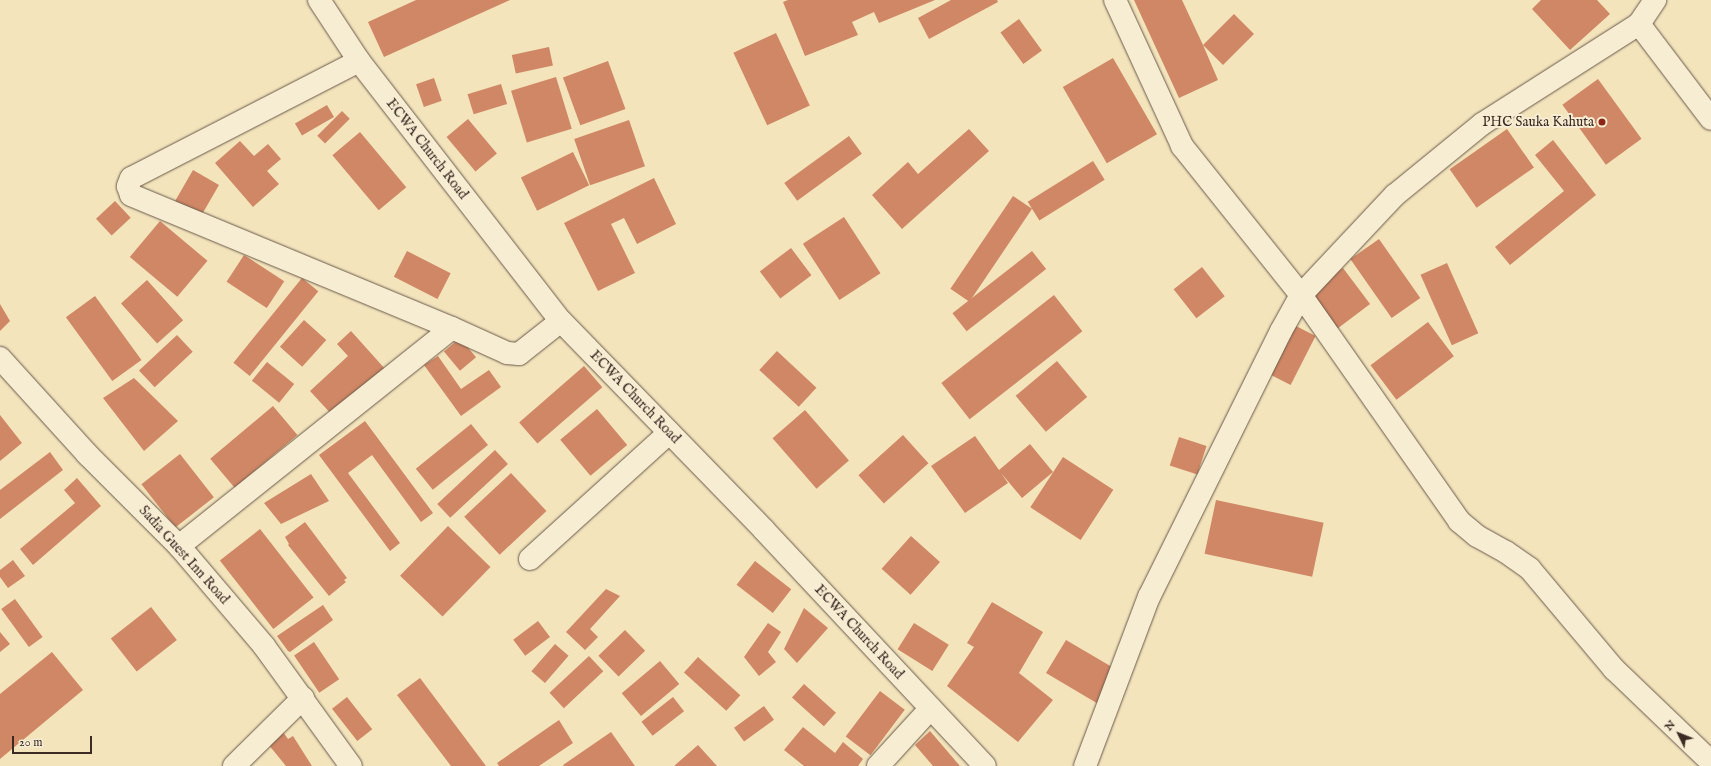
<!DOCTYPE html>
<html>
<head>
<meta charset="utf-8">
<style>
  body { margin:0 }
  #map { position:relative; width:1711px; height:766px; overflow:hidden; background:#f3e4bc; font-family:"IM FELL English",serif }
  div>[style] { position:absolute }
  [style*='--x'] { left:calc(var(--x)*1px); top:calc(var(--y)*1px); width:calc(var(--w)*1px); rotate:calc(var(--a)*1deg) }
  .building>* { inset:0; background:#d08765; transform-origin:0 0 }
  .roads { filter:drop-shadow(0 0 1px #69594a) drop-shadow(0 0 1px #69594a) }
  .minor>* { height:22px; margin:-11px; padding:0 11px; transform-origin:11px; border-radius:11px; background:#f7edd3 }
  .dots>* { width:11px; height:11px; translate:-50% -50%; box-sizing:border-box; border:2px solid #f7edd3; border-radius:50% }
  span { translate:-50% -50%; white-space:nowrap; text-align:center; line-height:1.15; -webkit-text-stroke:4px #f7edd3; paint-order:stroke }
  .poi-label { font-size:14px; color:#3b2b24 }
  .right { translate:-100% -50%; text-align:right }
  .street-label { font-size:14px; color:#3b2b24 }
  .north { position:absolute; left:1659px; top:714px; width:40px; height:40px; -webkit-text-stroke:3px #f7edd3; paint-order:stroke; rotate:313deg; font-size:11px; font-weight:700; line-height:16px; text-align:center; color:#3b2b24 }
  .north::after { content:''; display:block; margin:auto; width:14px; height:18px; background:#3b2b24; clip-path:polygon(50% 0,100% 100%,50% 72%,0 100%) }
  .scale { position:absolute; left:12px; top:736px; width:80px; height:18px; box-sizing:border-box; border:2px solid #3b2b24; border-top:0; padding-left:5px; font-size:12px; line-height:14px; white-space:nowrap; color:#3b2b24; -webkit-text-stroke:3px #f7edd3; paint-order:stroke }
</style>
</head>
<body>
<div id="map">
  <div class="building">
    <i style="clip-path:polygon(416px 0,510px 0,384px 57px,368px 22px)"></i>
    <i style="clip-path:polygon(788px 0,935px 0,879px 23px,874px 12px,852px 22px,858px 35px,805px 56px,783px 2px)"></i>
    <i style="clip-path:polygon(951px 0,997px 0,998px 2px,929px 39px,918px 18px)"></i>
    <i style="clip-path:polygon(1134px 0,1182px 0,1203px 45px,1234px 14px,1254px 34px,1223px 65px,1203px 45px,1218px 80px,1179px 98px)"></i>
    <i style="clip-path:polygon(1541px 0,1597px 0,1610px 14px,1570px 50px,1532px 9px)"></i>
    <i style="left:1019px;top:19px;width:39px;height:23px;rotate:54deg"></i>
    <i style="left:776px;top:33px;width:80px;height:47px;rotate:65deg"></i>
    <i style="left:549px;top:47px;width:19px;height:38px;rotate:78deg"></i>
    <i style="left:1113px;top:58px;width:88px;height:58px;rotate:60deg"></i>
    <i style="left:608px;top:61px;width:51px;height:48px;rotate:70deg"></i>
    <i style="left:556px;top:77px;width:54px;height:47px;rotate:73deg"></i>
    <i style="left:434px;top:78px;width:24px;height:19px;rotate:71deg"></i>
    <i style="left:1598px;top:79px;width:74px;height:44px;rotate:54deg"></i>
    <i style="left:501px;top:84px;width:21px;height:35px;rotate:73deg"></i>
    <i style="left:327px;top:105px;width:14px;height:37px;rotate:60deg"></i>
    <i style="left:342px;top:111px;width:11px;height:35px;rotate:45deg"></i>
    <i style="left:468px;top:119px;width:45px;height:28px;rotate:50deg"></i>
    <i style="left:629px;top:120px;width:49px;height:58px;rotate:71deg"></i>
    <i style="clip-path:polygon(969px 129px,989px 151px,902px 229px,872px 195px,908px 162px,918px 174px)"></i>
    <i style="left:1507px;top:129px;width:47px;height:70px;rotate:55deg"></i>
    <i style="left:360px;top:132px;width:72px;height:36px;rotate:50deg"></i>
    <i style="left:849px;top:136px;width:22px;height:80px;rotate:54deg"></i>
    <i style="clip-path:polygon(1553px 140px,1596px 195px,1510px 265px,1495px 247px,1564px 191px,1535px 155px)"></i>
    <i style="clip-path:polygon(240px 141px,254px 156px,268px 144px,281px 159px,267px 171px,279px 184px,253px 207px,215px 163px)"></i>
    <i style="left:573px;top:152px;width:37px;height:58px;rotate:64deg"></i>
    <i style="left:1093px;top:161px;width:22px;height:77px;rotate:58deg"></i>
    <i style="left:193px;top:170px;width:30px;height:37px;rotate:30deg"></i>
    <i style="clip-path:polygon(654px 178px,676px 224px,637px 244px,624px 218px,611px 224px,635px 273px,598px 291px,564px 223px)"></i>
    <i style="left:1013px;top:196px;width:23px;height:112px;rotate:34deg"></i>
    <i style="left:115px;top:201px;width:23px;height:26px;rotate:47deg"></i>
    <i style="left:844px;top:217px;width:67px;height:49px;rotate:57deg"></i>
    <i style="left:160px;top:221px;width:62px;height:47px;rotate:40deg"></i>
    <i style="left:1379px;top:239px;width:72px;height:35px;rotate:55deg"></i>
    <i style="left:791px;top:248px;width:34px;height:39px;rotate:53deg"></i>
    <i style="left:407px;top:251px;width:49px;height:29px;rotate:27deg"></i>
    <i style="left:1032px;top:251px;width:23px;height:101px;rotate:52deg"></i>
    <i style="left:244px;top:255px;width:48px;height:32px;rotate:33deg"></i>
    <i style="left:1447px;top:263px;width:77px;height:29px;rotate:66deg"></i>
    <i style="left:1202px;top:267px;width:37px;height:36px;rotate:52deg"></i>
    <i style="left:1343px;top:268px;width:45px;height:44px;rotate:53deg"></i>
    <i style="left:302px;top:278px;width:21px;height:109px;rotate:39deg"></i>
    <i style="left:147px;top:280px;width:54px;height:35px;rotate:48deg"></i>
    <i style="left:1054px;top:295px;width:46px;height:143px;rotate:52deg"></i>
    <i style="left:95px;top:296px;width:79px;height:36px;rotate:54deg"></i>
    <i style="clip-path:polygon(0 304px,10px 321px,0 331px)"></i>
    <i style="left:304px;top:320px;width:30px;height:36px;rotate:42deg"></i>
    <i style="left:1428px;top:322px;width:43px;height:72px;rotate:53deg"></i>
    <i style="left:1296px;top:326px;width:22px;height:55px;rotate:27deg"></i>
    <i style="clip-path:polygon(351px 331px,386px 370px,334px 417px,310px 391px,348px 356px,337px 344px)"></i>
    <i style="left:177px;top:335px;width:23px;height:52px;rotate:47deg"></i>
    <i style="left:460px;top:338px;width:25px;height:21px;rotate:50deg"></i>
    <i style="left:777px;top:351px;width:54px;height:26px;rotate:43deg"></i>
    <i style="clip-path:polygon(438px 356px,461px 389px,489px 370px,501px 387px,461px 416px,424px 365px)"></i>
    <i style="left:1057px;top:361px;width:47px;height:54px;rotate:50deg"></i>
    <i style="left:267px;top:362px;width:35px;height:24px;rotate:39deg"></i>
    <i style="left:584px;top:366px;width:28px;height:86px;rotate:49deg"></i>
    <i style="clip-path:polygon(134px 378px,178px 421px,144px 451px,103px 398px)"></i>
    <i style="left:273px;top:406px;width:38px;height:82px;rotate:50deg"></i>
    <i style="left:597px;top:409px;width:47px;height:48px;rotate:50deg"></i>
    <i style="left:805px;top:410px;width:67px;height:43px;rotate:49deg"></i>
    <i style="clip-path:polygon(0 415px,22px 443px,0 461px)"></i>
    <i style="clip-path:polygon(365px 421px,433px 513px,421px 522px,372px 455px,348px 473px,400px 543px,390px 551px,319px 455px)"></i>
    <i style="left:471px;top:424px;width:27px;height:71px;rotate:51deg"></i>
    <i style="left:903px;top:435px;width:38px;height:60px;rotate:48deg"></i>
    <i style="clip-path:polygon(975px 436px,999px 470px,1030px 444px,1053px 472px,1022px 498px,1001px 473px,1008px 483px,965px 513px,931px 466px)"></i>
    <i style="left:1179px;top:437px;width:29px;height:30px;rotate:18deg"></i>
    <i style="left:495px;top:450px;width:19px;height:79px;rotate:47deg"></i>
    <i style="clip-path:polygon(50px 452px,63px 470px,0 519px,0 490px)"></i>
    <i style="left:180px;top:454px;width:55px;height:49px;rotate:52deg"></i>
    <i style="left:1063px;top:457px;width:60px;height:60px;rotate:33deg"></i>
    <i style="left:511px;top:473px;width:52px;height:64px;rotate:47deg"></i>
    <i style="clip-path:polygon(311px 474px,329px 501px,281px 524px,264px 503px)"></i>
    <i style="clip-path:polygon(77px 478px,101px 506px,33px 565px,20px 549px,75px 503px,64px 490px)"></i>
    <i style="left:1216px;top:500px;width:110px;height:55px;rotate:12deg"></i>
    <i style="clip-path:polygon(305px 522px,347px 578px,344px 580px,346px 582px,329px 596px,288px 545px,289px 544px,285px 537px)"></i>
    <i style="left:448px;top:526px;width:59px;height:69px;rotate:44deg"></i>
    <i style="left:260px;top:529px;width:87px;height:51px;rotate:52deg"></i>
    <i style="left:911px;top:536px;width:39px;height:44px;rotate:42deg"></i>
    <i style="clip-path:polygon(13px 560px,25px 576px,8px 588px,0 577px,0 570px)"></i>
    <i style="left:755px;top:561px;width:46px;height:30px;rotate:38deg"></i>
    <i style="clip-path:polygon(606px 589px,620px 596px,590px 629px,598px 637px,585px 650px,566px 632px)"></i>
    <i style="left:15px;top:599px;width:47px;height:17px;rotate:54deg"></i>
    <i style="clip-path:polygon(992px 602px,1043px 632px,1019px 673px,1053px 700px,1018px 742px,947px 686px,974px 647px,967px 643px)"></i>
    <i style="clip-path:polygon(323px 605px,333px 620px,290px 652px,288px 651px,277px 636px)"></i>
    <i style="left:151px;top:607px;width:42px;height:51px;rotate:52deg"></i>
    <i style="clip-path:polygon(804px 608px,828px 628px,797px 663px,784px 649px)"></i>
    <i style="left:538px;top:621px;width:20px;height:31px;rotate:53deg"></i>
    <i style="clip-path:polygon(768px 623px,781px 632px,768px 652px,776px 662px,759px 676px,744px 657px)"></i>
    <i style="left:914px;top:623px;width:41px;height:31px;rotate:32deg"></i>
    <i style="left:625px;top:630px;width:29px;height:37px;rotate:46deg"></i>
    <i style="clip-path:polygon(0 632px,10px 644px,0 652px)"></i>
    <i style="clip-path:polygon(1066px 640px,1112px 667px,1100px 705px,1046px 673px)"></i>
    <i style="left:314px;top:642px;width:45px;height:24px;rotate:56deg"></i>
    <i style="left:555px;top:644px;width:18px;height:36px;rotate:41deg"></i>
    <i style="clip-path:polygon(52px 652px,83px 690px,0 759px,0 694px)"></i>
    <i style="left:589px;top:656px;width:21px;height:54px;rotate:47deg"></i>
    <i style="left:698px;top:657px;width:57px;height:21px;rotate:42deg"></i>
    <i style="left:660px;top:661px;width:30px;height:50px;rotate:50deg"></i>
    <i style="clip-path:polygon(420px 678px,486px 766px,451px 766px,397px 695px)"></i>
    <i style="left:804px;top:684px;width:43px;height:18px;rotate:42deg"></i>
    <i style="left:880px;top:691px;width:31px;height:57px;rotate:37deg"></i>
    <i style="left:347px;top:697px;width:41px;height:19px;rotate:52deg"></i>
    <i style="left:673px;top:697px;width:18px;height:40px;rotate:52deg"></i>
    <i style="left:764px;top:706px;width:17px;height:37px;rotate:54deg"></i>
    <i style="clip-path:polygon(559px 720px,573px 743px,539px 766px,499px 766px,497px 763px)"></i>
    <i style="clip-path:polygon(803px 727px,835px 753px,843px 742px,863px 759px,858px 766px,804px 766px,784px 750px)"></i>
    <i style="clip-path:polygon(930px 731px,960px 766px,933px 766px,915px 745px)"></i>
    <i style="clip-path:polygon(283px 732px,288px 739px,293px 736px,312px 766px,286px 766px,268px 744px)"></i>
    <i style="clip-path:polygon(611px 732px,635px 766px,564px 766px,563px 765px)"></i>
    <i style="clip-path:polygon(698px 745px,717px 766px,674px 766px)"></i>
  </div>
  <div class="roads">
    <div class="minor">
      <i style="--x:319;--y:0;--w:73;--a:56.7"></i>
      <i style="--x:359;--y:61;--w:329;--a:52.2"></i>
      <i style="--x:561;--y:321;--w:291;--a:45.8"></i>
      <i style="--x:764;--y:530;--w:323;--a:46.9"></i>
      <i style="--x:1115;--y:0;--w:161;--a:65.3"></i>
      <i style="--x:1182;--y:146;--w:191;--a:51.4"></i>
      <i style="--x:1301;--y:295;--w:276;--a:55"></i>
      <i style="--x:1459;--y:521;--w:23;--a:40"></i>
      <i style="--x:1477;--y:536;--w:33;--a:29"></i>
      <i style="--x:1506;--y:552;--w:29;--a:35"></i>
      <i style="--x:1530;--y:569;--w:131;--a:50"></i>
      <i style="--x:1614;--y:669;--w:134;--a:43.8"></i>
      <i style="--x:1639;--y:24;--w:119;--a:52.8"></i>
      <i style="--x:359;--y:61;--w:256;--a:152.8"></i>
      <i style="--x:131;--y:178;--w:9;--a:111"></i>
      <i style="--x:128;--y:186;--w:9;--a:72"></i>
      <i style="--x:131;--y:195;--w:347;--a:22.5"></i>
      <i style="--x:452;--y:328;--w:60;--a:24.4"></i>
      <i style="--x:507;--y:353;--w:12;--a:5"></i>
      <i style="--x:519;--y:354;--w:53;--a:-38.2"></i>
      <i style="--x:0;--y:358;--w:130;--a:47.8"></i>
      <i style="--x:87;--y:454;--w:130;--a:45"></i>
      <i style="--x:179;--y:546;--w:131;--a:49.6"></i>
      <i style="--x:264;--y:646;--w:148;--a:54.1"></i>
      <i style="--x:179;--y:546;--w:349;--a:-38.6"></i>
      <i style="--x:530;--y:559;--w:188;--a:-42.2"></i>
      <i style="--x:234;--y:766;--w:97;--a:-44.6"></i>
      <i style="--x:878;--y:766;--w:77;--a:-47.6"></i>
      <i style="--x:1085;--y:766;--w:181;--a:-69.3"></i>
      <i style="--x:1149;--y:597;--w:297;--a:-63.6"></i>
      <i style="--x:1281;--y:331;--w:41;--a:-60.9"></i>
      <i style="--x:1301;--y:295;--w:137;--a:-46.8"></i>
      <i style="--x:1395;--y:195;--w:112;--a:-39.2"></i>
      <i style="--x:1482;--y:124;--w:186;--a:-32.5"></i>
      <i style="--x:1639;--y:24;--w:29;--a:-56"></i>
    </div>
  </div>
  <div class="dots">
    <i style="left:1602px;top:122px;background:#8f2418"></i>
  </div>
  <div class="poi-label">
    <span class="right" style="left:1594px;top:122px">PHC Sauka Kahuta</span>
  </div>
  <div class="street-label">
    <span style="left:427px;top:149px;rotate:52deg">ECWA Church Road</span>
    <span style="left:635px;top:397px;rotate:46deg">ECWA Church Road</span>
    <span style="left:184px;top:555px;rotate:48deg">Sadia Guest Inn Road</span>
    <span style="left:859px;top:632px;rotate:47deg">ECWA Church Road</span>
  </div>
  <div class="north">N</div>
  <div class="scale">20 m</div>
</div>
</body>
</html>
